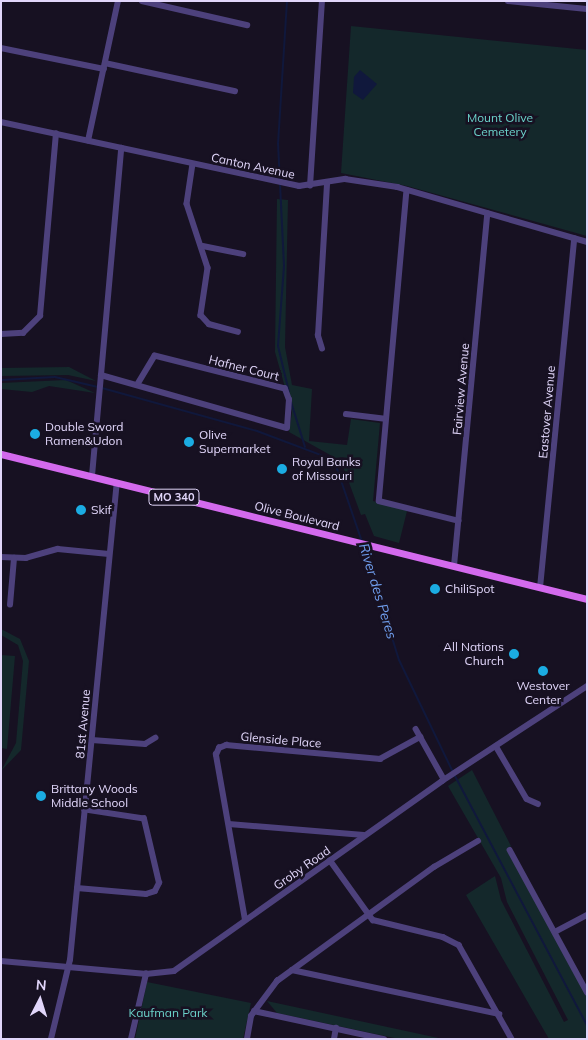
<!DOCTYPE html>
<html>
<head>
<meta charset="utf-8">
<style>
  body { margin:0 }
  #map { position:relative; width:588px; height:1040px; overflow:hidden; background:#171122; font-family:Mulish,sans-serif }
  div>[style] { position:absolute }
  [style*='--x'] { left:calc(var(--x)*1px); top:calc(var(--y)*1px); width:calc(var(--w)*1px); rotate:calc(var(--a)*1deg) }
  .green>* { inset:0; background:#14282b }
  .water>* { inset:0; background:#10183c }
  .stream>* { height:2px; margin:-1px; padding:0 1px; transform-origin:1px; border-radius:1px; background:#10183c }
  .minor>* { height:5.5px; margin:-2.75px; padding:0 2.75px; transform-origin:2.75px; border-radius:2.75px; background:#4d417c }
  .major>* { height:7px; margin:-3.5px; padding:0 3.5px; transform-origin:3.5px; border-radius:3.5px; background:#d36aed }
  .dots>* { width:14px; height:14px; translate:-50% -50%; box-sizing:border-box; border:2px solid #171122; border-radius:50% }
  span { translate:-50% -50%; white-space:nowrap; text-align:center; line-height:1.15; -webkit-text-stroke:5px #171122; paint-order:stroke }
  .shield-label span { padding:1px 4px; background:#171122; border:1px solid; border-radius:4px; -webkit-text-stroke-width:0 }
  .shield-label { font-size:11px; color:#e1d6fa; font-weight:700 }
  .park-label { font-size:12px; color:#6bd2ca }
  .street-label { font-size:12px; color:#e1d6fa }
  .poi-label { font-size:12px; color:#e1d6fa }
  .left { translate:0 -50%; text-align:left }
  .right { translate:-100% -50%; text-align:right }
  .water-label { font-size:14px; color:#709eee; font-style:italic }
  .frame { position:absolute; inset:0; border:2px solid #e1d6fa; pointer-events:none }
  .north { position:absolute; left:15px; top:975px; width:50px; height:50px; -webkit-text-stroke:4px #171122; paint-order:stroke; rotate:5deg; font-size:14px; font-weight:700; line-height:20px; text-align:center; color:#e1d6fa }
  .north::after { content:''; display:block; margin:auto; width:18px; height:22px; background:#e1d6fa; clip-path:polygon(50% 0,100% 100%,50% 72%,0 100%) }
</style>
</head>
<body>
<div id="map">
  <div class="green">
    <i style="clip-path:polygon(351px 26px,587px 50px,587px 236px,407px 186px,341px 173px)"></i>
    <i style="clip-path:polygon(277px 199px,288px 200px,285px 347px,292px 385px,312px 389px,309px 441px,347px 445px,351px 419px,380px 423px,373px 501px,407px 511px,399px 543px,374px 536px,365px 514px,361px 515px,341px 461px,289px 432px,292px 412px,275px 352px)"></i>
    <i style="clip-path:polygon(69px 367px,96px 381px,68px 375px,1px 376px,1px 368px)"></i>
    <i style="clip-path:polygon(66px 380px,95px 393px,49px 386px,32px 392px,1px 389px,1px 383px)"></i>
    <i style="clip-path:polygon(1px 629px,20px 639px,29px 661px,21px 750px,1px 771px,16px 743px,23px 661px,18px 645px,1px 635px)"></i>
    <i style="clip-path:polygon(1px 655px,15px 656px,7px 749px,1px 748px)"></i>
    <i style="clip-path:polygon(472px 770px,511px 846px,507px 849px,587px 997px,587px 1039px,549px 1039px,466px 895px,495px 876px,501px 900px,564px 1022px,568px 1020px,507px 902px,501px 878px,448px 786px)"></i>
    <i style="clip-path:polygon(147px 982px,251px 1003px,243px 1039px,135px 1039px)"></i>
    <i style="clip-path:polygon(267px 1001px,443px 1039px,399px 1039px,277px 1013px)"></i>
  </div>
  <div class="water">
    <i style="clip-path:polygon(360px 70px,377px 84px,363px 100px,353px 93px,354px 77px)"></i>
  </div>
  <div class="stream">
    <i style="--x:287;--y:1;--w:142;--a:93.6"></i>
    <i style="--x:278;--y:143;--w:123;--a:87.2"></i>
    <i style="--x:284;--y:266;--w:80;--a:94.3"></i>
    <i style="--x:278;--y:346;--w:47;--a:76.6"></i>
    <i style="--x:1;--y:380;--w:54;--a:-3.2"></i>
    <i style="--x:55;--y:377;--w:44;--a:13.1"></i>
    <i style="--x:102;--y:388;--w:161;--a:15.5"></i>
    <i style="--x:257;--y:431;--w:82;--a:20.6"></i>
    <i style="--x:334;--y:460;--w:87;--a:71.1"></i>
    <i style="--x:291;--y:402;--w:47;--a:72.7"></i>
    <i style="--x:364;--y:547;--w:118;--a:72.8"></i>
    <i style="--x:399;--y:660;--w:124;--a:64.3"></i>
    <i style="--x:455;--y:776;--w:282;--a:62.1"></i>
  </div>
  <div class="minor">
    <i style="--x:142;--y:1;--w:108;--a:12.9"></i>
    <i style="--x:508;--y:1;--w:79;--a:5.8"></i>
    <i style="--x:1;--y:48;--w:105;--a:11.5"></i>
    <i style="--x:105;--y:63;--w:133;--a:12.2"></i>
    <i style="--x:1;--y:122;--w:305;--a:12.1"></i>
    <i style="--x:299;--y:186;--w:47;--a:-8.7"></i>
    <i style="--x:345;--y:179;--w:53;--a:8.7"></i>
    <i style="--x:397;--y:187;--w:198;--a:16.1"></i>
    <i style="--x:88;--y:141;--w:143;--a:-77.9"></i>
    <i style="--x:193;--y:164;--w:40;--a:98.5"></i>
    <i style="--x:187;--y:204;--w:67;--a:71.8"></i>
    <i style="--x:208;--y:268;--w:48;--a:98.5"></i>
    <i style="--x:201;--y:315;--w:12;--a:48"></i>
    <i style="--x:209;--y:324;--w:30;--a:15"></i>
    <i style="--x:310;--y:186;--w:185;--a:-86.3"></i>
    <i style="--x:407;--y:190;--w:312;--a:95.1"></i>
    <i style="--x:379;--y:501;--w:82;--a:14"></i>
    <i style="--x:203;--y:246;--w:41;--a:11.3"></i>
    <i style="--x:1;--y:334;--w:22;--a:-3"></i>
    <i style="--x:23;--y:333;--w:24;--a:-45"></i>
    <i style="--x:40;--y:316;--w:183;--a:-85"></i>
    <i style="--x:322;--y:349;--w:14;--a:-107"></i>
    <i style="--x:318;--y:336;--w:153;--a:-86.6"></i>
    <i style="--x:101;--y:375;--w:193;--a:15.9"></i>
    <i style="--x:287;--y:428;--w:28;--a:-86"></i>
    <i style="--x:289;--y:400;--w:12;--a:-110"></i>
    <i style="--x:285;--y:389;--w:134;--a:-165.8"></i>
    <i style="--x:155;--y:356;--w:31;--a:121"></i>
    <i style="--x:346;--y:414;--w:39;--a:7"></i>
    <i style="--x:92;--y:476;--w:329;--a:-84.9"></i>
    <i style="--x:1;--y:557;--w:25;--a:2"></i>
    <i style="--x:26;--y:558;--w:33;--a:-16"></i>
    <i style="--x:58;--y:549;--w:51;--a:5.6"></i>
    <i style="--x:454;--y:566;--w:354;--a:-84.6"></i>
    <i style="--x:540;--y:588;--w:351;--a:-84.4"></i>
    <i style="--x:10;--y:605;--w:47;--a:-85.1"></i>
    <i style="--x:416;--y:729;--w:57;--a:60.8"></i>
    <i style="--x:92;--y:740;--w:53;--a:4.3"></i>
    <i style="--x:145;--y:744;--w:12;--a:-31"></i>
    <i style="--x:496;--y:746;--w:61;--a:59.7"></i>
    <i style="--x:527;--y:799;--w:12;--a:24"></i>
    <i style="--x:229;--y:824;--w:135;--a:4.7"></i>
    <i style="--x:510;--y:850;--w:162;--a:61.5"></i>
    <i style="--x:330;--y:860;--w:74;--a:54.4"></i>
    <i style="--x:373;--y:920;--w:72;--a:13.7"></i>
    <i style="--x:443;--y:937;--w:18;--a:27"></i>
    <i style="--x:459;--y:945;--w:108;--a:60.6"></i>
    <i style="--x:77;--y:888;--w:69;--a:5"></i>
    <i style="--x:146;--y:894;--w:9;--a:-18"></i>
    <i style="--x:155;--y:891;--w:9;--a:-63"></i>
    <i style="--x:159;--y:883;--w:66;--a:-103.2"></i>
    <i style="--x:144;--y:819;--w:60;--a:-171.3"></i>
    <i style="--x:245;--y:920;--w:168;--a:-100"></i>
    <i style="--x:216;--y:755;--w:8;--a:-67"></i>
    <i style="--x:219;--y:748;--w:8;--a:-23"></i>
    <i style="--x:226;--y:745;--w:155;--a:5.2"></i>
    <i style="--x:380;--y:759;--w:46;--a:-28.8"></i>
    <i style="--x:555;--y:932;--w:36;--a:-28"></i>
    <i style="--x:1;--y:961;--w:146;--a:5.1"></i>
    <i style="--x:146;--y:974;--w:28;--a:-6"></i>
    <i style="--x:174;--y:971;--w:329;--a:-35.3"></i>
    <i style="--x:442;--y:781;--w:173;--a:-33.2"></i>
    <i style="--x:292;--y:970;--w:212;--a:12"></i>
    <i style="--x:254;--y:1011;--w:133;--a:12.2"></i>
    <i style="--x:51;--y:1039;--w:81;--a:-76.5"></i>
    <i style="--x:70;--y:960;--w:479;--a:-84.4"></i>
    <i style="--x:131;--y:1039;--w:67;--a:-77"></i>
    <i style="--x:247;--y:1039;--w:23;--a:-80"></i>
    <i style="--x:251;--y:1016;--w:44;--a:-53.4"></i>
    <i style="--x:277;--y:981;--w:194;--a:-36"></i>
    <i style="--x:434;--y:867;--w:51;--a:-30.6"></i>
    <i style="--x:334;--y:1039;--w:11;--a:-80"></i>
  </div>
  <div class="major">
    <i style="--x:1;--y:454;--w:604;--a:13.9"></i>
  </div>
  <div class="dots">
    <i style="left:35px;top:434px;background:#1bace2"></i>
    <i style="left:189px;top:442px;background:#1bace2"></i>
    <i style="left:282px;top:469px;background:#1bace2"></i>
    <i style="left:81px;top:510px;background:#1bace2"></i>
    <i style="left:435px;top:589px;background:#1bace2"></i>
    <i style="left:514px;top:654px;background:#1bace2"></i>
    <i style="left:543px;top:671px;background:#1bace2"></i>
    <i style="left:41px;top:796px;background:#1bace2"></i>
  </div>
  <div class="shield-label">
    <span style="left:174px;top:497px">MO 340</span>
  </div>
  <div class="park-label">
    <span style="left:500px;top:125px">Mount Olive<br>Cemetery</span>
    <span style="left:168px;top:1013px">Kaufman Park</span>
  </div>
  <div class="street-label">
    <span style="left:253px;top:166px;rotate:12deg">Canton Avenue</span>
    <span style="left:244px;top:368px;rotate:14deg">Hafner Court</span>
    <span style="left:461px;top:389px;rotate:-85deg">Fairview Avenue</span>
    <span style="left:547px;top:412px;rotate:-85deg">Eastover Avenue</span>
    <span style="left:297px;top:516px;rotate:14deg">Olive Boulevard</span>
    <span style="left:83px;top:724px;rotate:-85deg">81st Avenue</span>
    <span style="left:281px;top:740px;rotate:5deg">Glenside Place</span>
    <span style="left:302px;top:868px;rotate:-35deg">Groby Road</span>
  </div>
  <div class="poi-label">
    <span class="left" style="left:45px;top:434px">Double Sword<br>Ramen&amp;Udon</span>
    <span class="left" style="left:199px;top:442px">Olive<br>Supermarket</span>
    <span class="left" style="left:292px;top:469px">Royal Banks<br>of Missouri</span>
    <span class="left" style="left:91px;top:510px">Skif</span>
    <span class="left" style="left:445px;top:589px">ChiliSpot</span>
    <span class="right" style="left:504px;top:654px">All Nations<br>Church</span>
    <span style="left:543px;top:693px">Westover<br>Center</span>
    <span class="left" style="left:51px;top:796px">Brittany Woods<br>Middle School</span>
  </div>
  <div class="water-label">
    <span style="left:378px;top:591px;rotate:73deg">River des Peres</span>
  </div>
  <div class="frame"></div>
  <div class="north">N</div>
</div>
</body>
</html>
